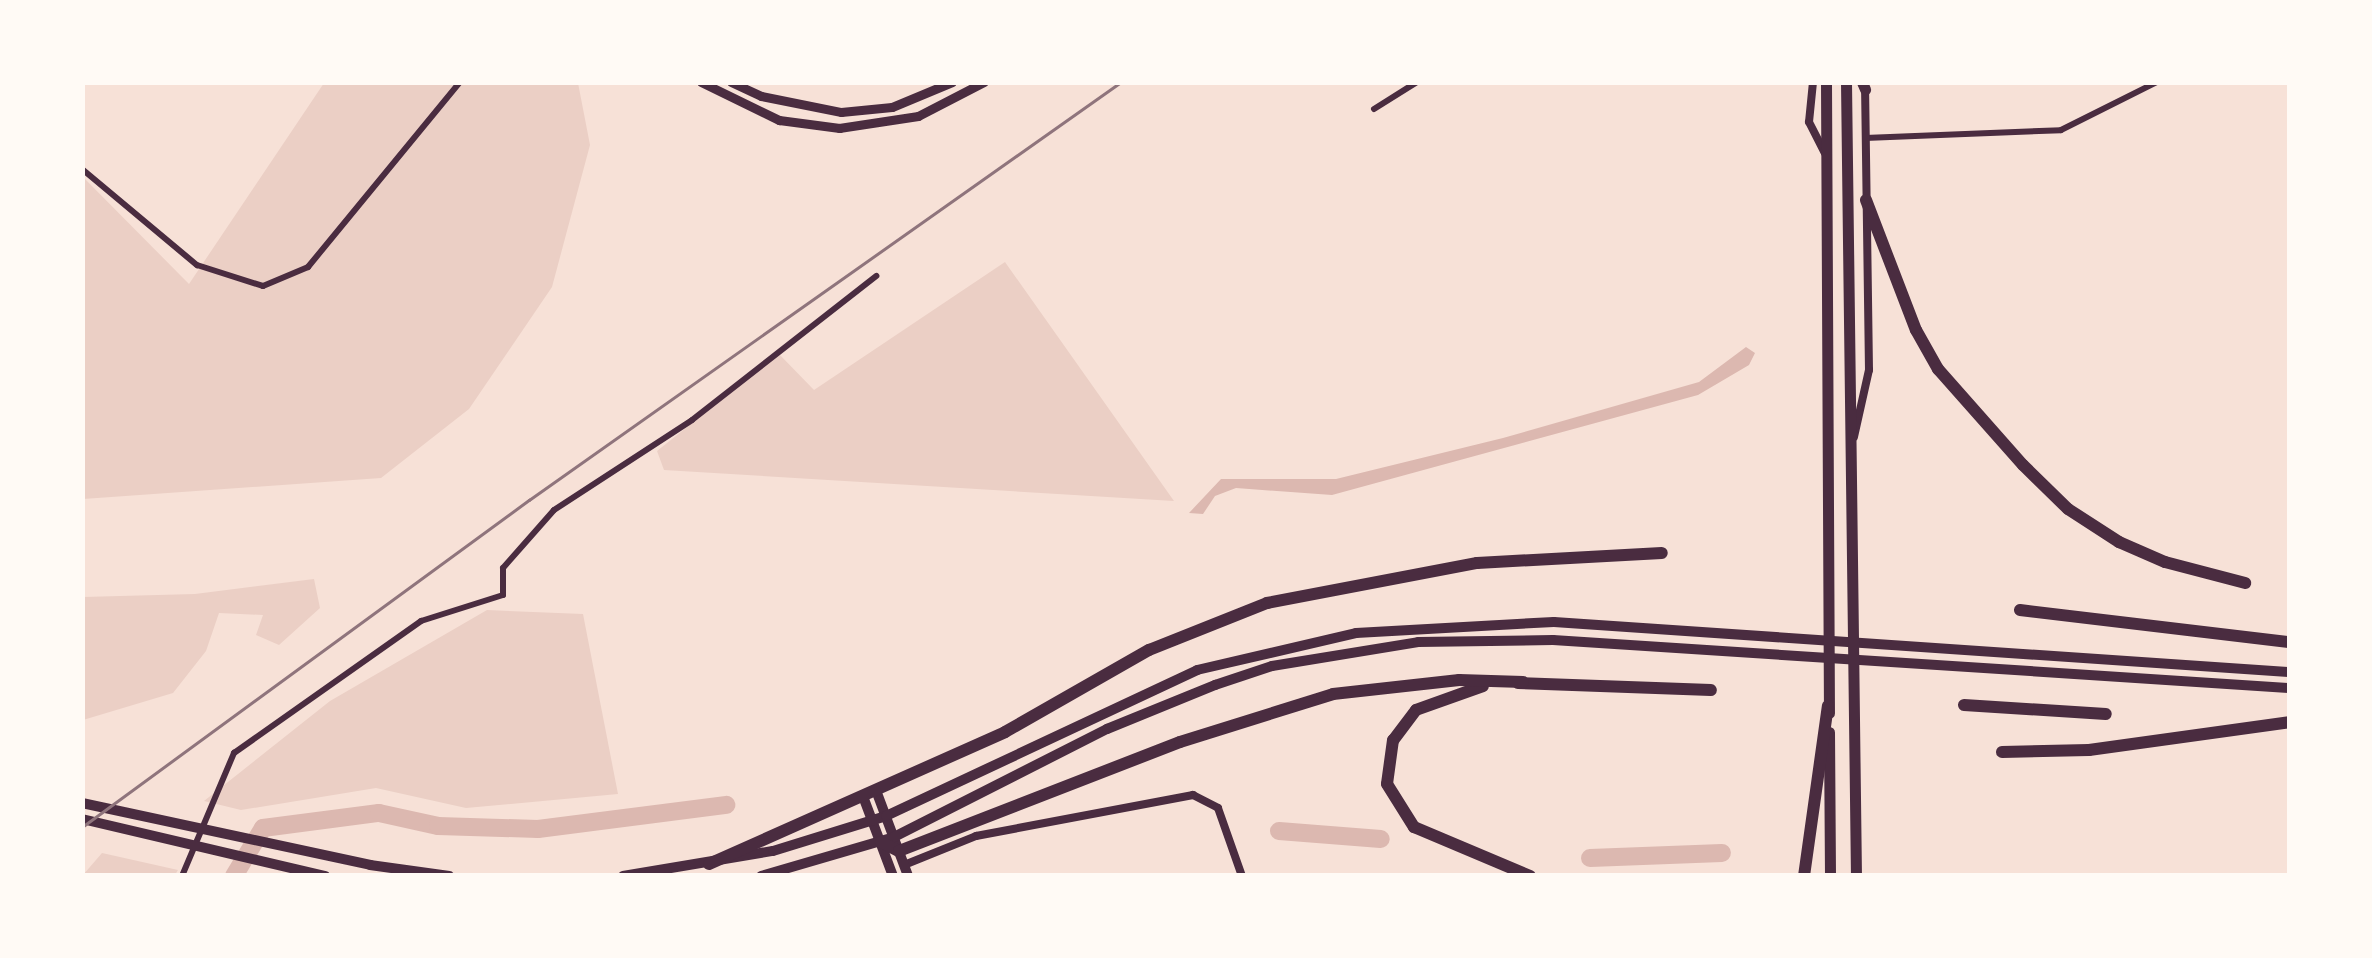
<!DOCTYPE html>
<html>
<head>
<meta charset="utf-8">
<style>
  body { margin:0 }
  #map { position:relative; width:2372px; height:958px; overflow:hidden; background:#f7e1d7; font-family:"Archivo Narrow",sans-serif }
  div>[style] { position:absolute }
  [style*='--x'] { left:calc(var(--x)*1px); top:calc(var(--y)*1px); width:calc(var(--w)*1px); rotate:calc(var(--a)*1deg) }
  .green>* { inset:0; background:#ebcfc5 }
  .water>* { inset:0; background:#dcb8b0 }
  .river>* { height:18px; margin:-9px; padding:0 9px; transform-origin:9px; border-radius:9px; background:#dcb8b0 }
  .minor>* { height:6px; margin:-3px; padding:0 3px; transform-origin:3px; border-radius:3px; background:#4a2c40 }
  .tertiary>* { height:8px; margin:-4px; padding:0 4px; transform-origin:4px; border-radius:4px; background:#4a2c40 }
  .secondary>* { height:9px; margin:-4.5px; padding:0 4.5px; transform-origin:4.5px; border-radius:4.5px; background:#4a2c40 }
  .primary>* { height:10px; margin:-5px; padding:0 5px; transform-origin:5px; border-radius:5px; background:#4a2c40 }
  .trunk>* { height:11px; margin:-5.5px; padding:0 5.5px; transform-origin:5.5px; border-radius:5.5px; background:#4a2c40 }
  .motorway>* { height:12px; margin:-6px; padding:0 6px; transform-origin:6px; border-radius:6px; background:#4a2c40 }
  .rail>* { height:2.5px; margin:-1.25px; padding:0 1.25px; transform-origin:1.25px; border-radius:1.25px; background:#8f747c }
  span { translate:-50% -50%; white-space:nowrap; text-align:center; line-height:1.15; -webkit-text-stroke:8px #fffaf5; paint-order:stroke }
  .frame { position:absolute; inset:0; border:85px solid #fffaf5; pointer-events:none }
</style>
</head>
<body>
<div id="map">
  <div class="green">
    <i style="clip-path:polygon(324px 83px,578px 83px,590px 145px,552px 287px,469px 409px,381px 478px,83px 499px,82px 176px,189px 284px)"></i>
    <i style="clip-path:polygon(1005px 262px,1174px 501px,664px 470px,657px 451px,779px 354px,814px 390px)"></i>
    <i style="clip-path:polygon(314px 579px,320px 608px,279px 645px,256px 635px,263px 615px,219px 613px,206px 651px,173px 693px,83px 720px,83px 597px,195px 594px)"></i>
    <i style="clip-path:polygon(487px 610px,583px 614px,618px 794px,466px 808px,376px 788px,241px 810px,204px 801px,330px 701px)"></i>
    <i style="clip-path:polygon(102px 853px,178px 870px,175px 875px,83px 875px)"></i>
  </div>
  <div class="water">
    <i style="clip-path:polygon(1746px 347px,1755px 353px,1749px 365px,1698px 395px,1332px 495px,1236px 488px,1215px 496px,1203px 514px,1189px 513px,1221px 479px,1336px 479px,1503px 438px,1699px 382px)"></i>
  </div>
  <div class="river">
    <i style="--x:1279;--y:831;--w:102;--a:4.5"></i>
    <i style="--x:1590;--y:858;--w:132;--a:-2.2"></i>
    <i style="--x:234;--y:876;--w:56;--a:-58.9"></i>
    <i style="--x:263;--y:828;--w:117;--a:-7.4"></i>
    <i style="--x:379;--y:813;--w:60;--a:12.4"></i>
    <i style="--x:438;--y:826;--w:100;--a:1.7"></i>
    <i style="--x:538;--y:829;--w:190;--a:-7.3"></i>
  </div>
  <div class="minor">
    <i style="--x:1374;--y:109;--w:51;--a:-32.1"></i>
    <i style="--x:1865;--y:138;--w:196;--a:-2.3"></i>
    <i style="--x:2061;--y:130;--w:107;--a:-26.6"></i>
    <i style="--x:82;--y:169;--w:150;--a:39.9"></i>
    <i style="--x:197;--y:265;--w:69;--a:17.7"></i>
    <i style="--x:263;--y:286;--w:49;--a:-22.9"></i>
    <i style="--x:308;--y:267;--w:239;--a:-50.6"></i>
    <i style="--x:182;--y:876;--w:134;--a:-67.1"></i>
    <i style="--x:234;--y:753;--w:229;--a:-35.2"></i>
    <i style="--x:421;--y:621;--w:86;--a:-17.6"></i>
    <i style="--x:503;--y:595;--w:27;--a:-90"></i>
    <i style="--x:503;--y:568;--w:77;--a:-48.7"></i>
    <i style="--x:554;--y:510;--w:165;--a:-33.1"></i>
    <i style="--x:692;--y:420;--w:234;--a:-38"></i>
  </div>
  <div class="tertiary">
    <i style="--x:1813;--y:82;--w:40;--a:95.7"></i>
    <i style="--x:1809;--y:122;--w:35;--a:63"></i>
    <i style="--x:1854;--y:437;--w:69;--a:-77.4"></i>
    <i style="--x:1869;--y:370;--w:283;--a:-90.8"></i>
    <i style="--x:904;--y:865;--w:78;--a:-21.9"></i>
    <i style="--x:976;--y:836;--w:221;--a:-10.7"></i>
    <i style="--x:1193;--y:795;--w:28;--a:27"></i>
    <i style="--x:1218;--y:808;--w:72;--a:70.6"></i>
  </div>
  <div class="secondary">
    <i style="--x:701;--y:82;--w:87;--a:26"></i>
    <i style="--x:779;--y:120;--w:61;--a:7.6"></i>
    <i style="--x:839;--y:128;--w:80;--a:-8.6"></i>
    <i style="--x:918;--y:116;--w:74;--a:-27.3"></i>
    <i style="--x:731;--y:82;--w:33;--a:25"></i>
    <i style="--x:761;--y:96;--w:82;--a:11.3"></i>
    <i style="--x:841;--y:112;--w:51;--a:-5.6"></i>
    <i style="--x:892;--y:107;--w:65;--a:-22.6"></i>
  </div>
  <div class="primary">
    <i style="--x:877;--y:793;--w:89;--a:69.5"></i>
    <i style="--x:864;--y:799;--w:82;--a:69.4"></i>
    <i style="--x:82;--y:803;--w:295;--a:12.1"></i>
    <i style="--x:370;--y:865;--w:80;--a:7.9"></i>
    <i style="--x:82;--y:819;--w:250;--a:13.2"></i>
    <i style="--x:623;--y:876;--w:152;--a:-9.5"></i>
    <i style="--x:773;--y:851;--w:118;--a:-17.2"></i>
    <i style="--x:886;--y:816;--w:344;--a:-25.1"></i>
    <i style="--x:1197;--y:670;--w:163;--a:-13.1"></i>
    <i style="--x:1356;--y:633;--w:198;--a:-3.2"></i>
    <i style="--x:1554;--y:622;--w:738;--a:3.89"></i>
    <i style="--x:761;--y:876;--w:139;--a:-16.3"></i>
    <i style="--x:894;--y:837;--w:239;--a:-26.9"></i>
    <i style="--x:1107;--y:729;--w:117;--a:-22.2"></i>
    <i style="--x:1215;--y:685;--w:60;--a:-18.4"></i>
    <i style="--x:1272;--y:666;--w:148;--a:-9.3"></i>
    <i style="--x:1418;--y:642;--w:135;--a:-0.8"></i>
    <i style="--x:1553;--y:640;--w:739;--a:3.73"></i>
  </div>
  <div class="trunk">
    <i style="--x:1826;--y:82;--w:631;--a:89.73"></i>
    <i style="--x:1846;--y:82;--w:794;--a:89.28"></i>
    <i style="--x:1862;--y:82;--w:8;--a:67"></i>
    <i style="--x:1829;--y:732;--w:144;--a:89.6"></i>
  </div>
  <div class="motorway">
    <i style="--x:1866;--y:200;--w:139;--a:69"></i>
    <i style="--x:1916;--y:330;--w:45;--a:60.6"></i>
    <i style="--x:1938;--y:369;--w:128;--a:48.5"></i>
    <i style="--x:2023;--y:465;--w:63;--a:44.4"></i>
    <i style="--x:2068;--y:509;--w:61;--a:32.9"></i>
    <i style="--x:2119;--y:542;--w:50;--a:23.5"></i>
    <i style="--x:2165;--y:562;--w:83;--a:14.7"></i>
    <i style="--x:2020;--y:610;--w:272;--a:6.8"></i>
    <i style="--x:1518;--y:683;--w:193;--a:2.1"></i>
    <i style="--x:1483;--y:686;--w:71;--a:160.3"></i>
    <i style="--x:1416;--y:710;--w:38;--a:127"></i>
    <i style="--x:1393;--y:740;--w:44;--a:97.8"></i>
    <i style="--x:1387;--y:784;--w:51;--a:57.9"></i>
    <i style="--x:1414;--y:827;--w:126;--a:22.9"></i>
    <i style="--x:1964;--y:705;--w:142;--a:3.6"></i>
    <i style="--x:2002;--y:752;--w:87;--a:-1.3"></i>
    <i style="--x:2089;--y:750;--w:203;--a:-7.9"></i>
    <i style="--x:881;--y:842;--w:20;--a:27"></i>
    <i style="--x:899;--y:851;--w:301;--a:-21.2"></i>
    <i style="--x:1180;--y:742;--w:160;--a:-17.4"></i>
    <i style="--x:1333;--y:694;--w:127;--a:-6.3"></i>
    <i style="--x:1459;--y:680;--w:64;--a:1.8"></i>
    <i style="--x:709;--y:864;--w:324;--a:-24"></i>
    <i style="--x:1005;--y:732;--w:166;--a:-29.7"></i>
    <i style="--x:1149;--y:650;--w:127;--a:-21.7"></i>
    <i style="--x:1267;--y:603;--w:214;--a:-10.8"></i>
    <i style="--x:1477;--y:563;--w:185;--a:-3.1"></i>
    <i style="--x:1804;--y:876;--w:172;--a:-82"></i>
  </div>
  <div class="rail">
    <i style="--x:82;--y:827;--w:554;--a:-36.19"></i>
    <i style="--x:529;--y:500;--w:725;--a:-35.23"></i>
  </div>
  <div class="frame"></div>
</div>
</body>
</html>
